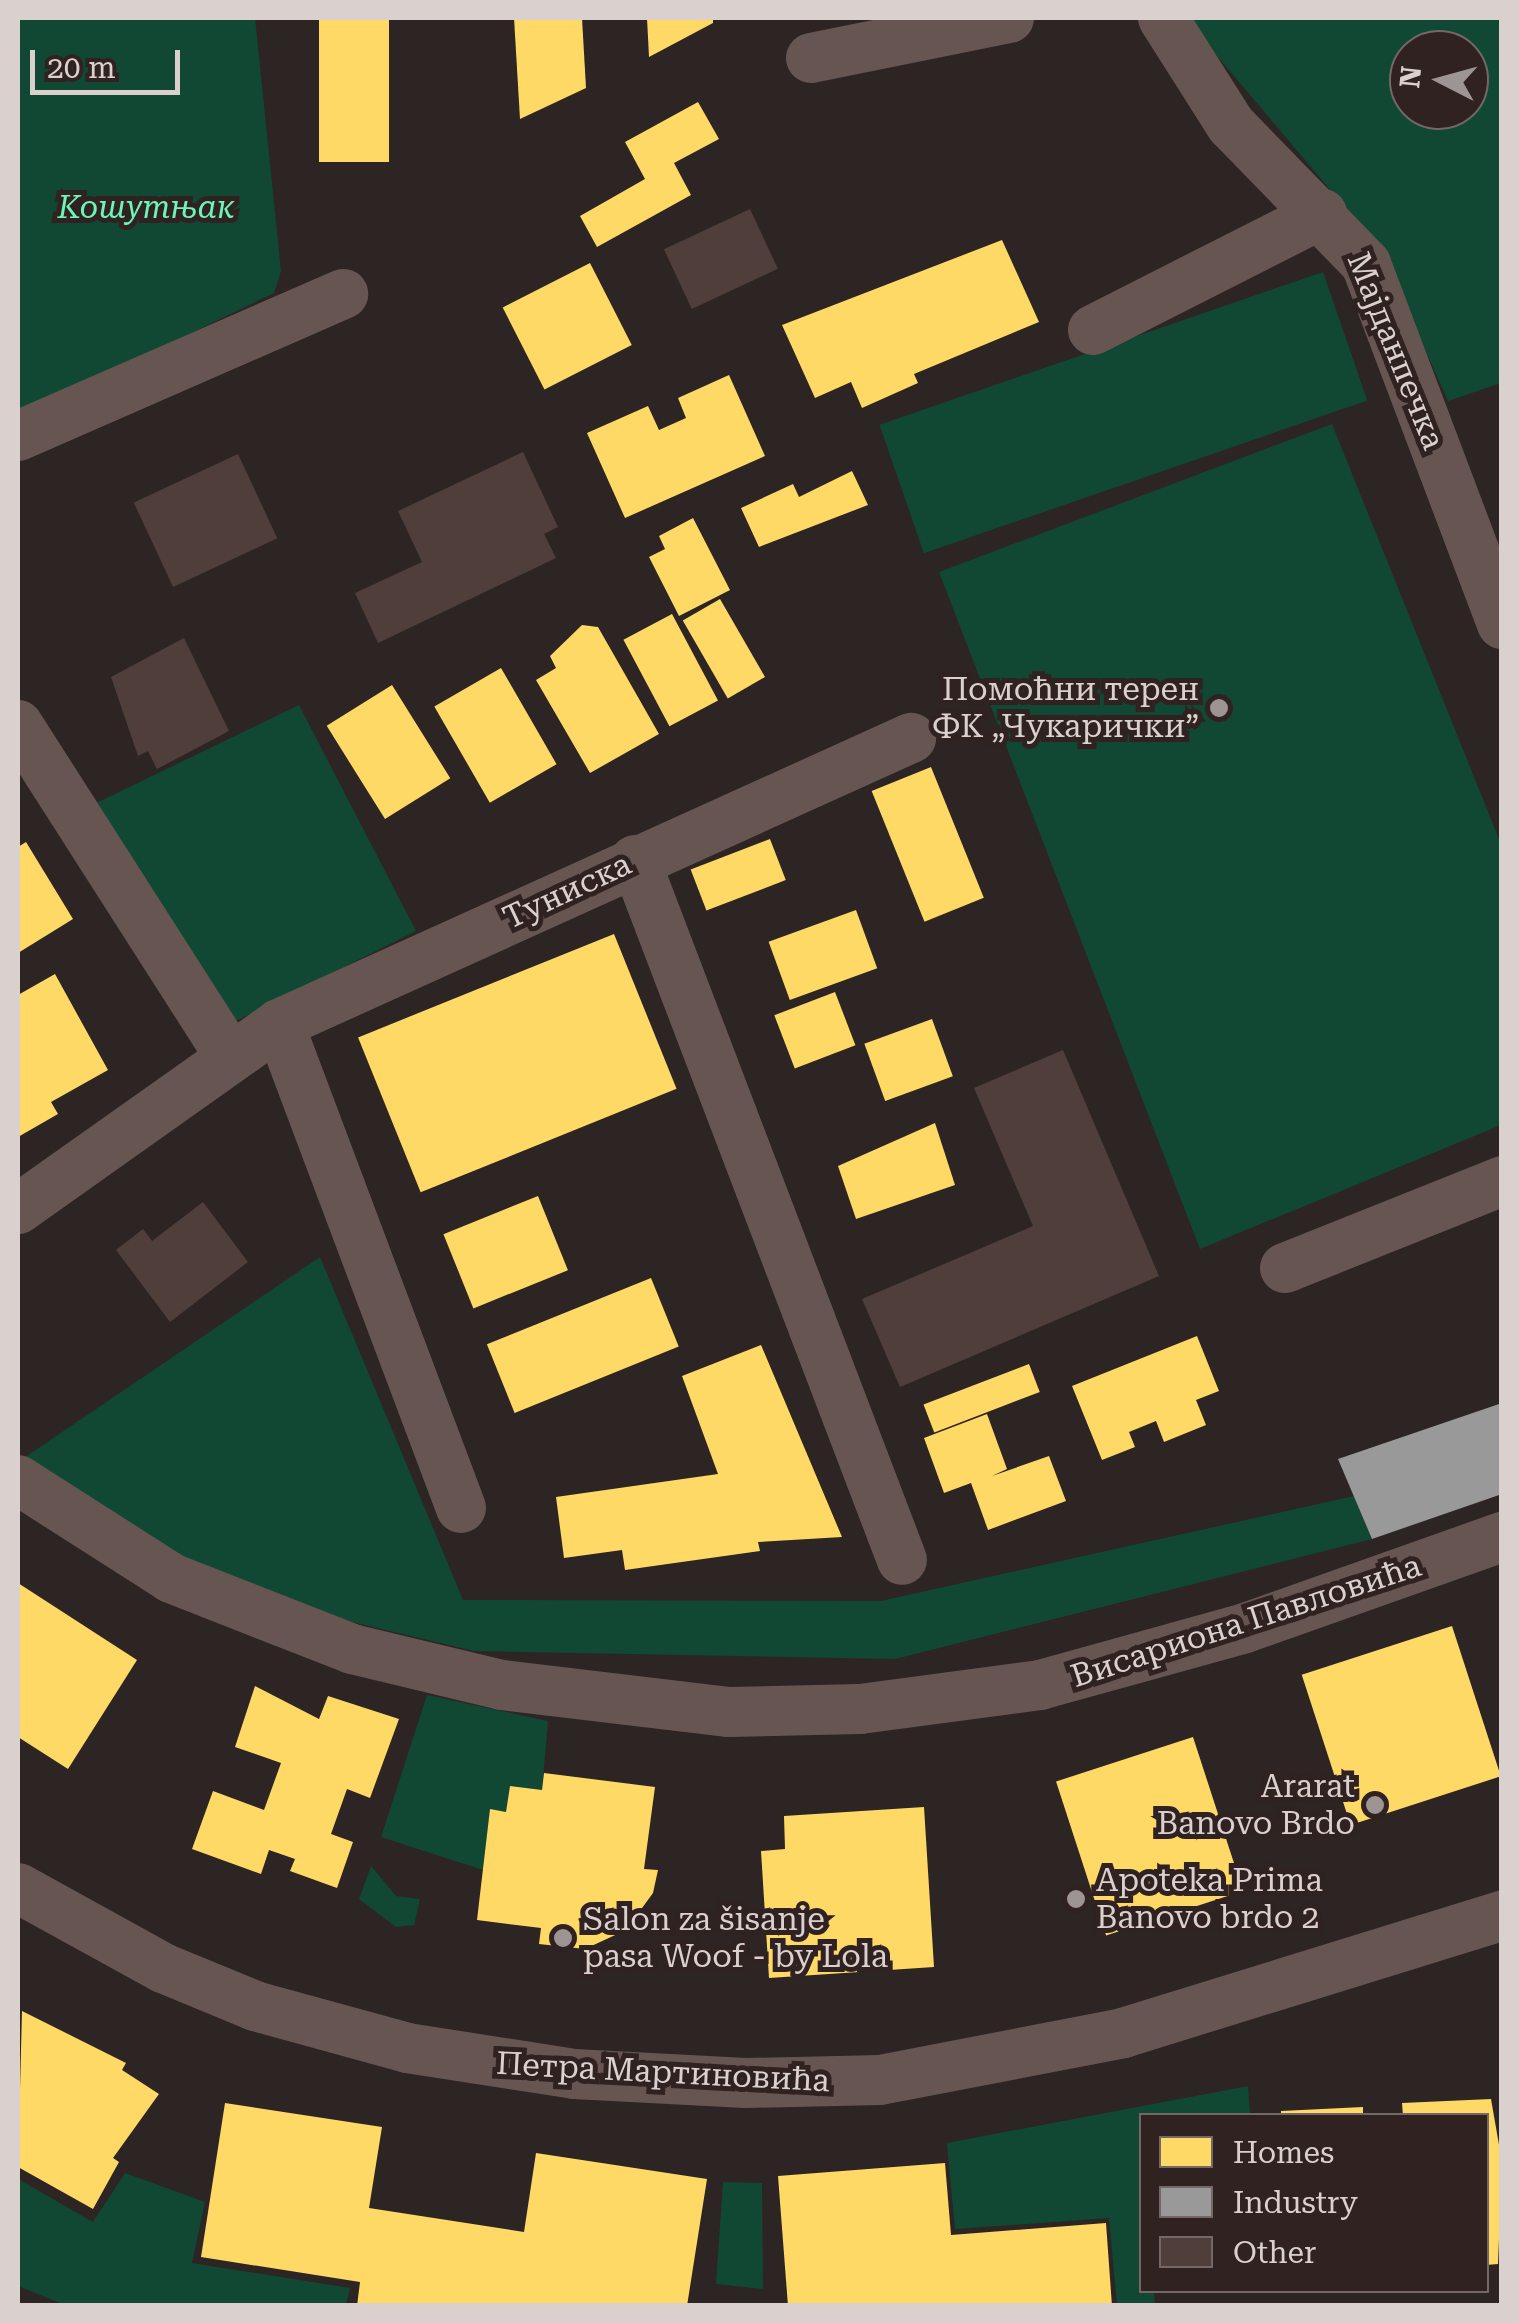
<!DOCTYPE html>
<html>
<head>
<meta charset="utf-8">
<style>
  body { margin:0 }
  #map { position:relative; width:1519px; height:2323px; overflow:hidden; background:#2c2524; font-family:"Roboto Serif",serif }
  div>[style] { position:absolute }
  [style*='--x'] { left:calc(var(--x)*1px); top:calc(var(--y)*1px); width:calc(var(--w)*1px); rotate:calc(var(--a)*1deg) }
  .green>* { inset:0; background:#114833; transform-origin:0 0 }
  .homes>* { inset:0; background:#ffd966; transform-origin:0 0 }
  .industry>* { inset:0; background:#999 }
  .building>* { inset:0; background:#503e3b; transform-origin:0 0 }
  .minor>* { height:50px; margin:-25px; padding:0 25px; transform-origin:25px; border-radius:25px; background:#675552 }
  .dots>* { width:28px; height:28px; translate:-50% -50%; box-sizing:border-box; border:5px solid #302220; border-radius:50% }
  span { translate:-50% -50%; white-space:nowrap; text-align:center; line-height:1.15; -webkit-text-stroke:10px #302220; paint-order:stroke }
  .park-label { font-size:32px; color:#6bf5b9; font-style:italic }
  .street-label { font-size:32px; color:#dad1cf }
  .poi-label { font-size:32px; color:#dad1cf }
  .right { translate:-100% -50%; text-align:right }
  .left { translate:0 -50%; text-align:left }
  .frame { position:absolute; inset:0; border:20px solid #dad1cf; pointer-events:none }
  .legend { position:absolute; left:1139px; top:2113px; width:350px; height:180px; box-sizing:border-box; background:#302220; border:2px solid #746866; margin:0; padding:12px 18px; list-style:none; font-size:30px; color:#dad1cf }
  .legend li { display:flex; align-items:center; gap:20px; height:50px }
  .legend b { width:50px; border:2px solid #746866 }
  .north { position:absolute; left:1389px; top:30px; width:100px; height:100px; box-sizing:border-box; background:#302220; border:2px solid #746866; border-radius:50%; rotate:276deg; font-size:28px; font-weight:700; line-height:40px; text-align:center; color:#dad1cf }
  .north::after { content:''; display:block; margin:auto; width:35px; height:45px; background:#9d9593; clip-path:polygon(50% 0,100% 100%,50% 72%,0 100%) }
  .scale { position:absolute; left:30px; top:50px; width:150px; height:45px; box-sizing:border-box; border:5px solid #dad1cf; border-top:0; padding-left:12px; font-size:30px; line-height:35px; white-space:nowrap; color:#dad1cf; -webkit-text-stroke:8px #302220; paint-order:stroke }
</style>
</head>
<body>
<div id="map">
  <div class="green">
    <i style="clip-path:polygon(18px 18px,255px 18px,281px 271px,274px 293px,18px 416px)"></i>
    <i style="clip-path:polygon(evenodd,1185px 18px,1501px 18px,1501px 383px,1448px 401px,1381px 250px,1185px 18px,1409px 50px,1469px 50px,1469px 110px,1409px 110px,1409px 50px)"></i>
    <i style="left:1323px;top:272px;width:136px;height:469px;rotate:71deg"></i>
    <i style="clip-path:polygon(1332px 424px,1501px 844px,1501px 1125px,1200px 1249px,939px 572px)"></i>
    <i style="clip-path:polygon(299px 705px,416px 931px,230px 1024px,88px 807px)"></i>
    <i style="clip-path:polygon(320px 1257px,463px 1600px,881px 1601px,1354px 1496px,1372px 1539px,895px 1659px,474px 1651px,327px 1616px,178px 1562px,18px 1462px)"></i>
    <i style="clip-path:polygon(427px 1695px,548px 1721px,542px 1790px,510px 1786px,506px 1812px,490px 1810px,483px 1870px,381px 1837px)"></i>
    <i style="clip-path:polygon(371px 1866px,396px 1896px,420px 1899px,414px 1925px,396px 1927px,359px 1899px)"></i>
    <i style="clip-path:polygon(1248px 2086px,1250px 2115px,1142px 2116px,1142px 2290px,1154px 2291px,1155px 2305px,1117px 2305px,1109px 2218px,955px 2229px,947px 2143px)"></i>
    <i style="clip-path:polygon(125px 2173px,205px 2202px,192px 2263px,350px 2288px,346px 2305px,65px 2305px,18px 2286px,18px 2179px,93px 2222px)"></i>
    <i style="clip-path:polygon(723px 2182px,762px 2183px,763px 2289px,716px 2284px)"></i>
  </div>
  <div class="homes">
    <i style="left:319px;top:18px;width:70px;height:144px"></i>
    <i style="clip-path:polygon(514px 18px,582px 18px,586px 88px,520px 119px)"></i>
    <i style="clip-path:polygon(647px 18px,713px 18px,713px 23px,649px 57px)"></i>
    <i style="clip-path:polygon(698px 102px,719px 139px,674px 163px,691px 195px,597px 247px,580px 216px,645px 179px,625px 142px)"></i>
    <i style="clip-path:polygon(1002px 240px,1039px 322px,914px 374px,918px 383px,862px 408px,851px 382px,815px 398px,782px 325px)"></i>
    <i style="left:590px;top:263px;width:92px;height:98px;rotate:63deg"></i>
    <i style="clip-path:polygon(729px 375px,765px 456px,625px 518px,587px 433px,648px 406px,659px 430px,686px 418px,678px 398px)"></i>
    <i style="clip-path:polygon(852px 471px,868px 505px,759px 547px,741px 508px,793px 484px,799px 497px)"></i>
    <i style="clip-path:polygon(693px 518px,730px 590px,679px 616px,649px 557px,665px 549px,659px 536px)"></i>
    <i style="left:720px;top:599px;width:90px;height:43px;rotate:60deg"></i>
    <i style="left:672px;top:614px;width:98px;height:55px;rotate:62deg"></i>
    <i style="clip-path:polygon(582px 625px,598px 627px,659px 734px,590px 773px,536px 680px,556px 668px,550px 656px)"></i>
    <i style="left:501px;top:668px;width:111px;height:77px;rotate:60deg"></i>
    <i style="left:392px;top:685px;width:110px;height:77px;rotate:58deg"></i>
    <i style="left:931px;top:767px;width:141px;height:64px;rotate:68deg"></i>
    <i style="left:770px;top:839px;width:44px;height:85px;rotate:69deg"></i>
    <i style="clip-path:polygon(26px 842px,73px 919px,18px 953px,18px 847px)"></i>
    <i style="left:856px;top:910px;width:62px;height:93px;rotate:70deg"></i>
    <i style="left:614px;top:934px;width:167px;height:276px;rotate:68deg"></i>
    <i style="clip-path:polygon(55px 974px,108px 1070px,51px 1102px,58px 1114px,18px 1137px,18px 995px)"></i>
    <i style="left:835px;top:992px;width:57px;height:65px;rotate:69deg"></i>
    <i style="left:932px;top:1019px;width:61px;height:72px;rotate:70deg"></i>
    <i style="clip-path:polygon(935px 1123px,955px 1185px,856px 1219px,838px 1166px)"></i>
    <i style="left:538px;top:1196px;width:80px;height:102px;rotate:68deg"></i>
    <i style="left:651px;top:1278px;width:74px;height:177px;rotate:68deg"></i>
    <i style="clip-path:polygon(1197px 1336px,1219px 1391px,1196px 1400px,1206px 1425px,1164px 1442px,1156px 1421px,1129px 1432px,1135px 1447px,1102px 1460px,1072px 1386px)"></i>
    <i style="clip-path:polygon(761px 1345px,842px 1537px,758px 1542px,760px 1551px,625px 1570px,622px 1550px,564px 1558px,556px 1497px,718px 1474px,682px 1376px)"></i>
    <i style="left:1029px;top:1364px;width:30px;height:113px;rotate:69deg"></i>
    <i style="clip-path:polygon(987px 1414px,1007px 1469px,992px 1476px,1049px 1456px,1066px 1501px,988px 1530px,971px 1483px,944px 1493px,924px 1438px)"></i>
    <i style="clip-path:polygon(18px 1583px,137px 1660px,68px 1769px,18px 1737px)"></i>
    <i style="left:1452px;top:1626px;width:158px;height:158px;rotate:72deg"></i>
    <i style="clip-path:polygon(255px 1686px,319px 1719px,328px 1696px,399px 1719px,370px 1798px,347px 1789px,331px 1834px,353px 1842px,337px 1888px,290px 1871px,295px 1859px,269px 1850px,261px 1874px,192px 1849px,213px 1791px,264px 1810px,281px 1763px,235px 1747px)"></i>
    <i style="left:1193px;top:1737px;width:162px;height:144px;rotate:72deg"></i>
    <i style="clip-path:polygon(544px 1773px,655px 1787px,644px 1869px,658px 1870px,653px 1893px,626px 1930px,585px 1949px,539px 1944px,541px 1928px,477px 1920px,490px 1809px,506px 1812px,510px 1786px,542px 1790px)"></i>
    <i style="clip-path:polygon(924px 1807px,934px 1967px,769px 1978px,761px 1851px,785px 1849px,784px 1816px)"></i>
    <i style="clip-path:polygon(22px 2011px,126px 2063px,122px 2070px,159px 2094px,113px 2158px,119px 2162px,93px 2209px,18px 2167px)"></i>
    <i style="clip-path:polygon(1491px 2099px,1502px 2162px,1498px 2264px,1486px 2265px,1486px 2116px,1403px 2116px,1402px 2103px)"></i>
    <i style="clip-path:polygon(225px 2103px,382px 2127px,369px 2208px,524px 2232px,536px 2153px,707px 2179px,687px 2306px,357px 2306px,360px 2282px,201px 2257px)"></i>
    <i style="clip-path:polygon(1363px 2107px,1363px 2116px,1281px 2116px,1281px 2111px)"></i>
    <i style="clip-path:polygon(945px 2163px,951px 2235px,1106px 2223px,1112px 2306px,788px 2306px,778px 2176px)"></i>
  </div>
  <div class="industry">
    <i style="clip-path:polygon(1502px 1403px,1502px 1494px,1372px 1539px,1338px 1459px)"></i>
  </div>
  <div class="building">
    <i style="left:750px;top:209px;width:66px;height:95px;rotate:65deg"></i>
    <i style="clip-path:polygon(523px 452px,558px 527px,544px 534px,556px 558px,378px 643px,355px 593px,422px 562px,398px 511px)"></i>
    <i style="left:238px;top:454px;width:93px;height:115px;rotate:65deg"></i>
    <i style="clip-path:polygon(184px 638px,229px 731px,157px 769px,148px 751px,138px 756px,111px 677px)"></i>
    <i style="clip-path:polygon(1063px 1050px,1159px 1276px,900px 1387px,862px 1299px,1033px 1226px,974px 1088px)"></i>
    <i style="clip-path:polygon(203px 1202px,248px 1262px,170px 1322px,116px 1250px,143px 1229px,152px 1241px)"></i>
  </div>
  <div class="minor">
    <i style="--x:1163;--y:18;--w:127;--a:57.6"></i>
    <i style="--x:1231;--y:125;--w:194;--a:45.8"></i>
    <i style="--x:1366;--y:264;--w:385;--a:69.3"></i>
    <i style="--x:811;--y:58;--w:202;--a:-11.4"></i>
    <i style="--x:1093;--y:330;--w:257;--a:-26.9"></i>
    <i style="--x:18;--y:436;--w:355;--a:-23.6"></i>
    <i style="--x:18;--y:725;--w:390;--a:57.4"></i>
    <i style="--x:635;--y:860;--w:749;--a:69.12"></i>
    <i style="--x:279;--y:1024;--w:517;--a:69.39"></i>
    <i style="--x:18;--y:1209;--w:320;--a:-35.3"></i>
    <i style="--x:279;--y:1024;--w:694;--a:-24.35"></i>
    <i style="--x:1285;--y:1268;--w:234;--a:-21.8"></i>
    <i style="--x:18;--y:1480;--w:182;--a:32.6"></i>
    <i style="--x:171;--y:1578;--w:194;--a:21.4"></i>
    <i style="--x:352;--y:1649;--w:154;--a:13.5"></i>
    <i style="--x:502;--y:1685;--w:229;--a:6.8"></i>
    <i style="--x:729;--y:1712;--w:131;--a:-1.3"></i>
    <i style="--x:860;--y:1709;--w:182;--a:-7.6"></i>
    <i style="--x:1040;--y:1685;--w:213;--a:-15.5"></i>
    <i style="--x:1245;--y:1628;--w:273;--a:-19.5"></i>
    <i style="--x:18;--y:1888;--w:166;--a:28.9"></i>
    <i style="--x:163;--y:1968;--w:100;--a:22.4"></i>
    <i style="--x:255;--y:2006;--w:158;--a:15.4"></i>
    <i style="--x:407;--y:2048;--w:169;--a:8.8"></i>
    <i style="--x:574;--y:2074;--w:172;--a:3"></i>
    <i style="--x:746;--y:2083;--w:134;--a:-1.3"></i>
    <i style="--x:880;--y:2080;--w:248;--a:-10.9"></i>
    <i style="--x:1123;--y:2033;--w:397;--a:-17.2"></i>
  </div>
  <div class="dots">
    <i style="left:1219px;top:708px;background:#9d9593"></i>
    <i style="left:1375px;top:1805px;background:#9d9593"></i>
    <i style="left:1076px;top:1899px;background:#9d9593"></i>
    <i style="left:563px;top:1938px;background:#9d9593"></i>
  </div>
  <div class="park-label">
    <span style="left:146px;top:207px">Кошутњак</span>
  </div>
  <div class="street-label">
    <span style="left:1396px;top:351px;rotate:68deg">Мајданпечка</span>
    <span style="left:567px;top:891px;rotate:-25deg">Туниска</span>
    <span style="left:1246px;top:1621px;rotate:-18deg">Висариона Павловића</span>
    <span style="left:663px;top:2072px;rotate:3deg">Петра Мартиновића</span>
  </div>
  <div class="poi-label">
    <span class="right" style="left:1199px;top:708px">Помоћни терен<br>ФК „Чукарички”</span>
    <span class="right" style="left:1355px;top:1805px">Ararat<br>Banovo Brdo</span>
    <span class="left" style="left:1096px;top:1899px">Apoteka Prima<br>Banovo brdo 2</span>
    <span class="left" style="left:583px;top:1938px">Salon za šisanje<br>pasa Woof - by Lola</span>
  </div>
  <div class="frame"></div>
  <ul class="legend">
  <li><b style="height:28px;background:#ffd966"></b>Homes</li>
  <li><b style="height:28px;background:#999"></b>Industry</li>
  <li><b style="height:28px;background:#503e3b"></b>Other</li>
  </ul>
  <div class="north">N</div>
  <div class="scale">20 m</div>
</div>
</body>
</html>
